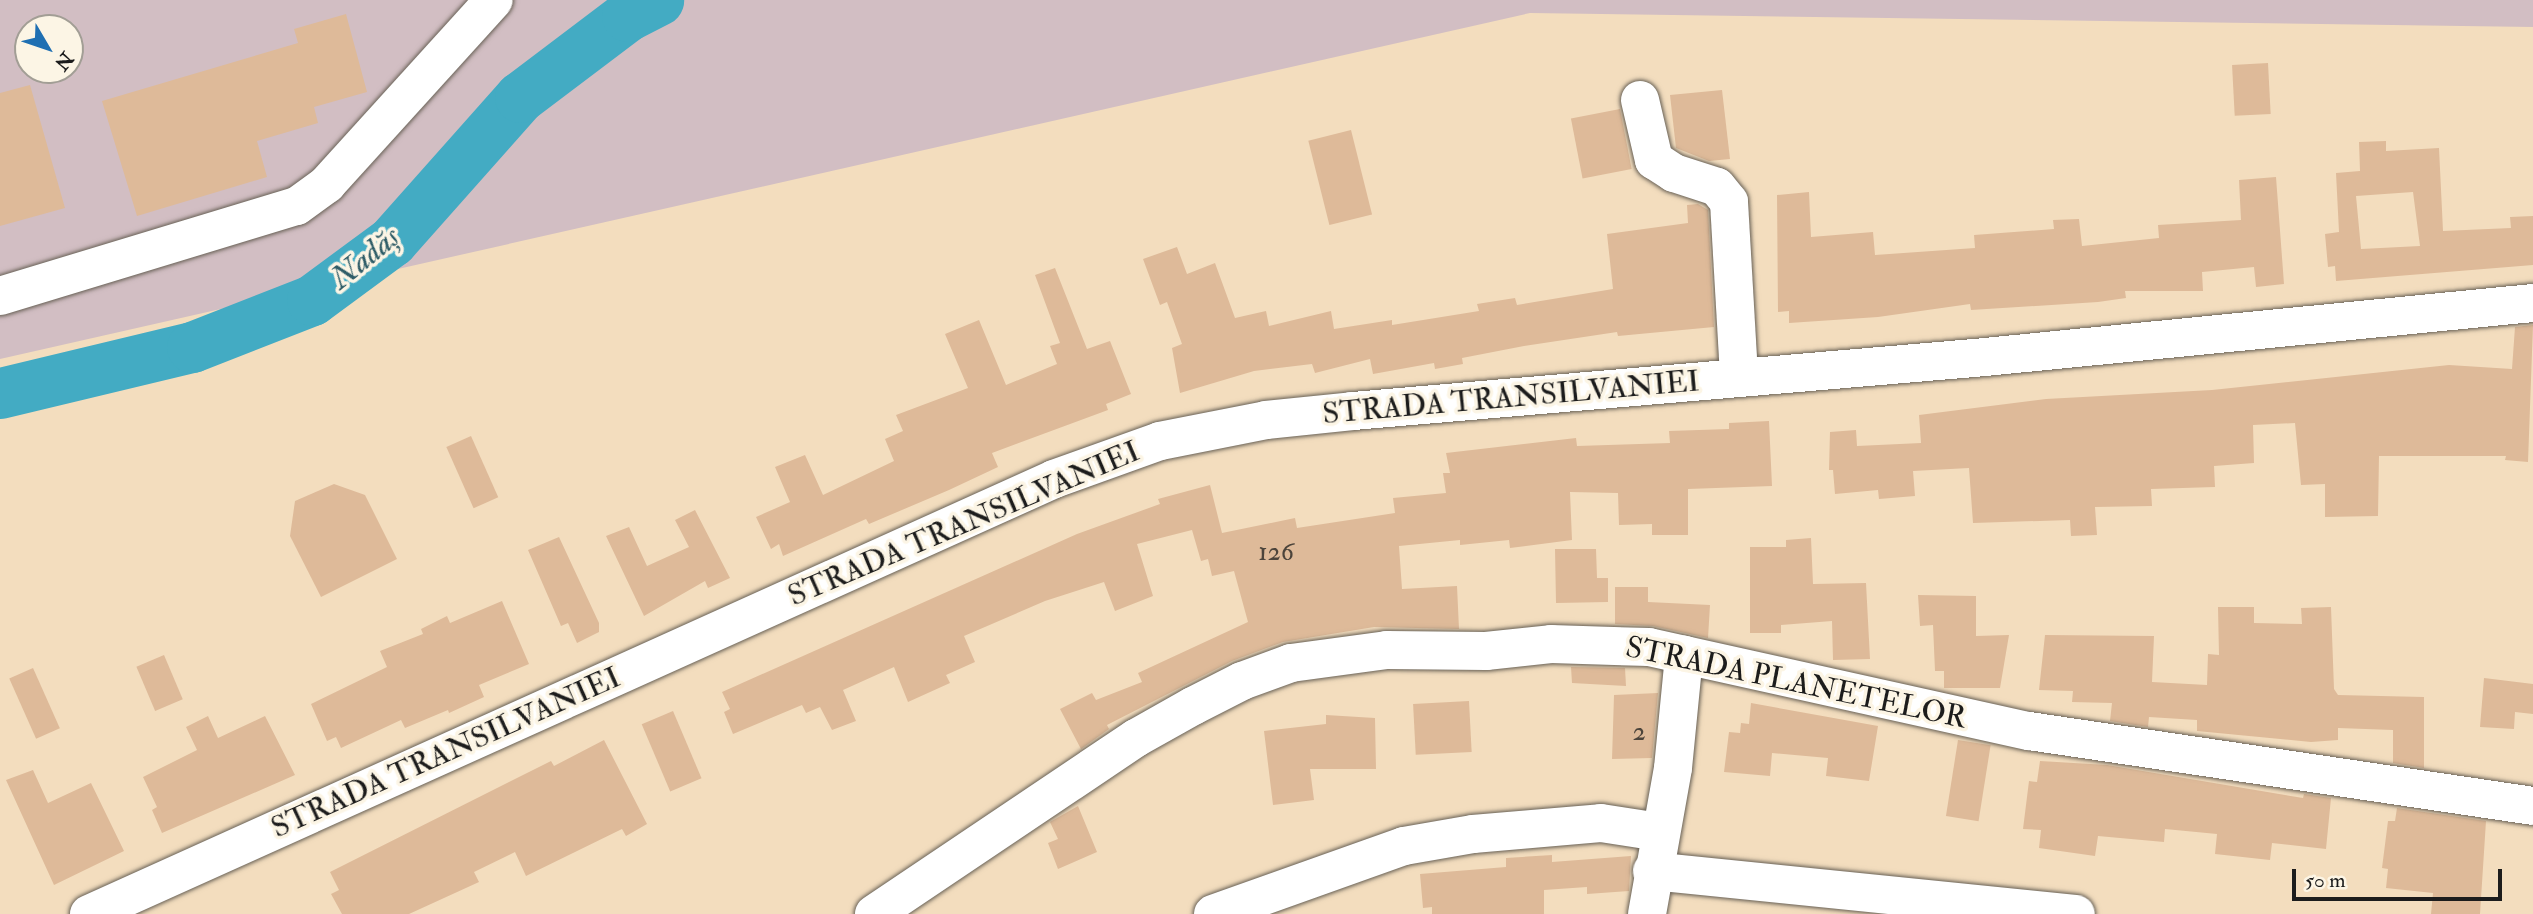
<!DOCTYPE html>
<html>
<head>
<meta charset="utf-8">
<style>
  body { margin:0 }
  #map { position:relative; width:2533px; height:914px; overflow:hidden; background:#f3ddbe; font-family:"IM FELL Double Pica",serif }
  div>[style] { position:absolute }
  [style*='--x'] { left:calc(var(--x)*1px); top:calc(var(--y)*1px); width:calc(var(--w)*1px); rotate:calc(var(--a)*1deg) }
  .industrial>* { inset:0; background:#d2bec3 }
  .river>* { height:51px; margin:-25.5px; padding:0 25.5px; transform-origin:25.5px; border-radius:25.5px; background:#43abc3 }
  .building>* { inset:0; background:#deba99; transform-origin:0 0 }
  .roads { filter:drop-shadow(0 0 2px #676055) drop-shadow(0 0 2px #676055) }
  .minor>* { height:38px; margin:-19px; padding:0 19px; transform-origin:19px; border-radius:19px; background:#fff }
  .major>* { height:38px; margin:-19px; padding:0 19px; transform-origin:19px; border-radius:19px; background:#fff }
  span { translate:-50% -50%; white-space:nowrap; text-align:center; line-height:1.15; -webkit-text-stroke:7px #fcf5e5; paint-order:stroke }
  .number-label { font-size:26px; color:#4c443b }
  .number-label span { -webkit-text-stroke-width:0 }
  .street-label { font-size:30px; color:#1c1c1c }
  .water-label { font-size:32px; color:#2e5c67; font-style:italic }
  .north { position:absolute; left:14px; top:14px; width:70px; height:70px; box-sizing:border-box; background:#fcf5e5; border:2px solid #a29e95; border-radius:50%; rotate:129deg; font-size:19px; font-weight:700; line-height:28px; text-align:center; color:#1c1c1c }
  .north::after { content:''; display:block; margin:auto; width:24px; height:32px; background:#1f6fb2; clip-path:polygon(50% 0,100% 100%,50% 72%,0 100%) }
  .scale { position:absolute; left:2292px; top:869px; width:210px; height:32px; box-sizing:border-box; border:4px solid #1c1c1c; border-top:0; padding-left:9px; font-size:21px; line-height:24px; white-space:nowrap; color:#1c1c1c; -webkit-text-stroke:5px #fcf5e5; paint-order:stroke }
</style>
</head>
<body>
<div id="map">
  <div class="industrial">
    <i style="clip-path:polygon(evenodd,0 0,2533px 0,2533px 27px,1530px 13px,0 359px,0 0,28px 28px,70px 28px,70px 70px,28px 70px,28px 28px)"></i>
  </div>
  <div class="river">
    <i style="--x:0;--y:393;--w:197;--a:-13.5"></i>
    <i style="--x:192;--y:347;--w:129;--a:-21.4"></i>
    <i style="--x:312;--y:300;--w:99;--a:-36.4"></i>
    <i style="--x:392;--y:241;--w:193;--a:-48.4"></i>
    <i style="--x:520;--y:97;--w:134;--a:-37.1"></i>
    <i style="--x:627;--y:16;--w:35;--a:-27"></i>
  </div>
  <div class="building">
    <i style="clip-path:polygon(346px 14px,367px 92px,314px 107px,318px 123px,257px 141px,267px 177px,137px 216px,102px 101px,298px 43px,294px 29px)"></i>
    <i style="left:2268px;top:63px;width:51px;height:36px;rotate:87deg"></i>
    <i style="clip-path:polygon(30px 85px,65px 208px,0 226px,0 93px)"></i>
    <i style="clip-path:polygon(1722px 90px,1730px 159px,1709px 161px,1676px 148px,1670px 95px)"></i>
    <i style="left:1620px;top:109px;width:61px;height:50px;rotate:79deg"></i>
    <i style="left:1351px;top:130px;width:87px;height:44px;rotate:76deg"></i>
    <i style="clip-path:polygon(evenodd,2386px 141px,2386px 151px,2439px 148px,2443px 231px,2511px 228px,2510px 217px,2533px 216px,2533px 265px,2336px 281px,2335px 266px,2328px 267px,2325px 234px,2339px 232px,2336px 173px,2360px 171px,2359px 142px,2386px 141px,2413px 192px,2420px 246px,2361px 249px,2356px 196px,2413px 192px)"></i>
    <i style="clip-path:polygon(2276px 177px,2284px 284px,2256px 287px,2254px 267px,2202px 272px,2203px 291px,2125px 291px,2126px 298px,2098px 302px,1971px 310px,1970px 304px,1878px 317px,1789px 323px,1789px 311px,1778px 312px,1777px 195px,1809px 192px,1811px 237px,1873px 232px,1875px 255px,1975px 248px,1974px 235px,2054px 229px,2053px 220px,2079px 219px,2082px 246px,2159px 238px,2158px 225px,2241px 220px,2239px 180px)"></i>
    <i style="clip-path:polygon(1698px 204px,1708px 210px,1714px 327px,1618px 336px,1617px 332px,1524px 346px,1462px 358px,1463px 364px,1435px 369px,1434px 363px,1373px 374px,1370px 359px,1315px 373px,1312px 364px,1254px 371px,1180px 393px,1172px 348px,1182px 344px,1167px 302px,1160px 305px,1143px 259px,1177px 247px,1187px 274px,1215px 263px,1235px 318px,1266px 311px,1269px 326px,1331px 311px,1334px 329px,1392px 320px,1392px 325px,1479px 311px,1477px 304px,1515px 298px,1517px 305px,1613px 289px,1607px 234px,1688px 223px,1687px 205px)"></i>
    <i style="clip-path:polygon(1055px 268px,1087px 349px,1110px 341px,1131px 394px,1106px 404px,1108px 410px,992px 453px,998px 467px,949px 490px,869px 524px,866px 519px,783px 556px,779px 544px,771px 549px,756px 517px,790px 502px,775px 467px,805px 455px,823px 495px,894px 461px,885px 439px,903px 431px,896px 415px,968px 388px,945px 334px,979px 320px,1006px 385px,1057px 364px,1050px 346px,1060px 343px,1035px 275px)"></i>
    <i style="clip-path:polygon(2533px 325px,2528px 462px,2505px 460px,2506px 456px,2379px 456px,2378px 516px,2325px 517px,2325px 484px,2301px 485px,2295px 423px,2253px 425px,2254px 463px,2214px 466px,2215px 487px,2151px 489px,2152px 506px,2095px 507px,2097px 535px,2071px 536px,2070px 520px,1973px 523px,1969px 468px,1913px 471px,1915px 496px,1879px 499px,1878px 490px,1835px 494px,1833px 470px,1829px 470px,1830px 432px,1856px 430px,1857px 446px,1921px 443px,1919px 415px,2046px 399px,2212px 390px,2449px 365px,2512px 369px,2515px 327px)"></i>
    <i style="clip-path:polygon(1769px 421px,1772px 486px,1688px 489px,1688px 535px,1652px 535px,1652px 524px,1619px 525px,1618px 493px,1570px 492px,1572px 540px,1510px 548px,1509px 540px,1460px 545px,1460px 540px,1399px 546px,1402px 589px,1457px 586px,1459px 629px,1374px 627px,1283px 642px,1232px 661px,1107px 725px,1109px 729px,1081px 749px,1060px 709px,1092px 693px,1096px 700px,1142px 682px,1138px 673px,1248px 622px,1234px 571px,1212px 576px,1208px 559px,1201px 561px,1192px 530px,1137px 544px,1153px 596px,1115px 611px,1104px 582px,1045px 601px,964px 636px,975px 662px,946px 675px,950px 683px,908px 702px,894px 667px,843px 690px,856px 721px,832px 730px,820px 707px,806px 713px,802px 705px,733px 734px,724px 712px,730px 709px,722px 692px,1077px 534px,1160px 504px,1158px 499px,1210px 485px,1222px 533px,1295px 518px,1297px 528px,1395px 513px,1393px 498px,1446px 493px,1443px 473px,1450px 473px,1446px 453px,1576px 438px,1577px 446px,1670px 443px,1669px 431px,1729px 429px,1729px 423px)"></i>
    <i style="left:471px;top:436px;width:67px;height:27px;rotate:66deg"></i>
    <i style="clip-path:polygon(334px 484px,365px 495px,397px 559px,321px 597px,290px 536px,295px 501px)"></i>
    <i style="clip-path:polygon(695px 510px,730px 578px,708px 588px,705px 581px,644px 616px,606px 536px,629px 527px,647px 566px,689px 547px,675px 520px)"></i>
    <i style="clip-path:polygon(559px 537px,599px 623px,599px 632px,577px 643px,568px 623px,561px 626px,528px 550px)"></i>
    <i style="clip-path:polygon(1811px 538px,1813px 584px,1866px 583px,1870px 659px,1833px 660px,1832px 621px,1781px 625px,1781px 633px,1750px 633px,1750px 547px,1786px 547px,1786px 540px)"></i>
    <i style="clip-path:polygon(1555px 549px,1596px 549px,1597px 578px,1608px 578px,1608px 602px,1556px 603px)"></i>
    <i style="clip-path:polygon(1615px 587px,1648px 587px,1648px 602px,1710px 605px,1708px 638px,1653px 626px,1615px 624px)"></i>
    <i style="clip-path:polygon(1918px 595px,1976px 596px,1976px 636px,2009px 635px,2000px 688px,1944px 688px,1944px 671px,1935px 671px,1933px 625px,1920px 626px)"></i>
    <i style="clip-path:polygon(502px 601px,529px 664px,479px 685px,484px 697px,449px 713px,448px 710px,405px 728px,401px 720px,341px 748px,336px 737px,327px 741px,311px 704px,387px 667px,380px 651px,423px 634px,421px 629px,447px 616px,450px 623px)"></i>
    <i style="clip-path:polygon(2218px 607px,2254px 607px,2254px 623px,2302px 624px,2301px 608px,2331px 607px,2334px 689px,2338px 695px,2424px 697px,2424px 768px,2393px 763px,2393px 730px,2338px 728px,2338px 740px,2311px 742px,2197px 731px,2197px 720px,2149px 717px,2148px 727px,2110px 721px,2112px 703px,2072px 702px,2073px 691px,2039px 690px,2045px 635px,2154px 636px,2152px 682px,2207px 685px,2208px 654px,2219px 655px)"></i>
    <i style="left:164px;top:655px;width:48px;height:30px;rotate:67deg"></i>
    <i style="clip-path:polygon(1571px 667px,1625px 668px,1626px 686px,1572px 683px)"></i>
    <i style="left:33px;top:668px;width:66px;height:26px;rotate:66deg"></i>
    <i style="clip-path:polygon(2484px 678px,2533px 684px,2533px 714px,2515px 712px,2514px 729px,2480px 727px)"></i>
    <i style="clip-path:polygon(1658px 693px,1652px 758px,1612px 759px,1614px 695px)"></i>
    <i style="left:1469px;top:701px;width:51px;height:56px;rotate:87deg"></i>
    <i style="clip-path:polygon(1751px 703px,1878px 726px,1869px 781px,1826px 776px,1828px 758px,1772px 753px,1770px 776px,1724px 772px,1729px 732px,1740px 733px,1741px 723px,1749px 724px)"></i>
    <i style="left:673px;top:711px;width:73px;height:34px;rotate:67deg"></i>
    <i style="clip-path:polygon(1326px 715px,1375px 718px,1376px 769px,1310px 769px,1314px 800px,1273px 805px,1264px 731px,1326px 724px)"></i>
    <i style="clip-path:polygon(208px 716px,218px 738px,265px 716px,295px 775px,162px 833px,152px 810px,157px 807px,143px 777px,197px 750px,186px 727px)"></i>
    <i style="clip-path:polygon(604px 740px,647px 824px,626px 836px,622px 829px,526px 876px,515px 852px,474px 872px,479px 882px,409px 914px,342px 914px,331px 894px,339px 890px,330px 872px,551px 761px,554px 766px)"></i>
    <i style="left:1958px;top:740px;width:33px;height:77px;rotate:9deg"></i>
    <i style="clip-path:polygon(2040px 761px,2107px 765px,2303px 798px,2304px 794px,2331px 798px,2326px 849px,2272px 843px,2270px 860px,2215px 854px,2217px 834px,2165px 829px,2164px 842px,2098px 836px,2095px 856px,2039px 848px,2041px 830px,2023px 829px,2029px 781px,2037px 782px)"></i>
    <i style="clip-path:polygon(33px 770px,48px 803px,91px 783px,124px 851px,54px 885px,6px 780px)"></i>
    <i style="clip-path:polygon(1078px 806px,1097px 852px,1058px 869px,1048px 843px,1058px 839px,1050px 822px)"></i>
    <i style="clip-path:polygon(2397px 808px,2486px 821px,2480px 914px,2431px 914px,2433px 893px,2386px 888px,2388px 869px,2382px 868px,2388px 821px,2395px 821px)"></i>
    <i style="clip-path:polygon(1552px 855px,1552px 862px,1631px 856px,1629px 891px,1587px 894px,1587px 887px,1544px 890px,1544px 914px,1432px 914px,1432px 907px,1423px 908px,1420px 874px,1506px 867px,1506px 858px)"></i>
  </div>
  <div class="roads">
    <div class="minor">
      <i style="--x:1640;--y:100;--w:62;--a:76.9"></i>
      <i style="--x:1654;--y:160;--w:24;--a:33"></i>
      <i style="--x:1674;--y:173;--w:45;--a:18"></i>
      <i style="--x:1717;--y:187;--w:19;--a:51"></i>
      <i style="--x:1729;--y:202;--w:176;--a:86.7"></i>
      <i style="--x:0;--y:296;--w:310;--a:-16.9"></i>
      <i style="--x:297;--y:206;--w:37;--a:-36"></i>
      <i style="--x:327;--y:184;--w:248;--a:-47.8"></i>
      <i style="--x:1652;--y:871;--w:426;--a:5.8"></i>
      <i style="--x:874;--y:914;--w:316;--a:-33.9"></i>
      <i style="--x:1136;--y:738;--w:65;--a:-29.3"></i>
      <i style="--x:1193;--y:706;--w:55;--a:-27"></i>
      <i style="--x:1242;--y:681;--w:52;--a:-20.2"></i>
      <i style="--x:1291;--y:663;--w:97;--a:-7.7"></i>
      <i style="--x:1387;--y:650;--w:99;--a:0.6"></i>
      <i style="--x:1486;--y:651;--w:65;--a:-6.1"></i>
      <i style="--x:1551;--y:644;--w:98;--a:1.8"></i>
      <i style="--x:1649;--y:647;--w:389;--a:12.5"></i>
      <i style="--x:2029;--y:731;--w:510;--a:8.46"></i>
      <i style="--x:1213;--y:914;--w:203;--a:-19.6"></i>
      <i style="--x:1404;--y:846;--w:70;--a:-9.9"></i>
      <i style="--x:1473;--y:834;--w:128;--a:-4.9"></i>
      <i style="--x:1601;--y:823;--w:59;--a:8.8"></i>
      <i style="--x:1647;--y:914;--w:148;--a:-79.9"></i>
      <i style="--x:1673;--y:768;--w:114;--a:-84.4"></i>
    </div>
    <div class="major">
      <i style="--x:89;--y:914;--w:1059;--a:-24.26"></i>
      <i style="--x:1054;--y:479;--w:113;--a:-19.7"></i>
      <i style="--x:1160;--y:441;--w:108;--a:-11.2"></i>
      <i style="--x:1266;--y:420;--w:87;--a:-5.9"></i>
      <i style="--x:1353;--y:411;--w:634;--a:-4.88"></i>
      <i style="--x:1985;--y:357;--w:551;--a:-5.63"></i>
    </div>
  </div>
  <div class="number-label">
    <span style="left:1276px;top:553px">126</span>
    <span style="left:1639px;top:733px">2</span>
  </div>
  <div class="street-label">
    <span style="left:1511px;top:398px;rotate:-5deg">STRADA TRANSILVANIEI</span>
    <span style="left:964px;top:524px;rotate:-23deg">STRADA TRANSILVANIEI</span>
    <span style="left:1796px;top:683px;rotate:12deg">STRADA PLANETELOR</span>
    <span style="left:446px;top:753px;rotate:-24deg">STRADA TRANSILVANIEI</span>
  </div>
  <div class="water-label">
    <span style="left:365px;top:258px;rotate:-39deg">Nadăș</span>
  </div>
  <div class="north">N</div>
  <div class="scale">50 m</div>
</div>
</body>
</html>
